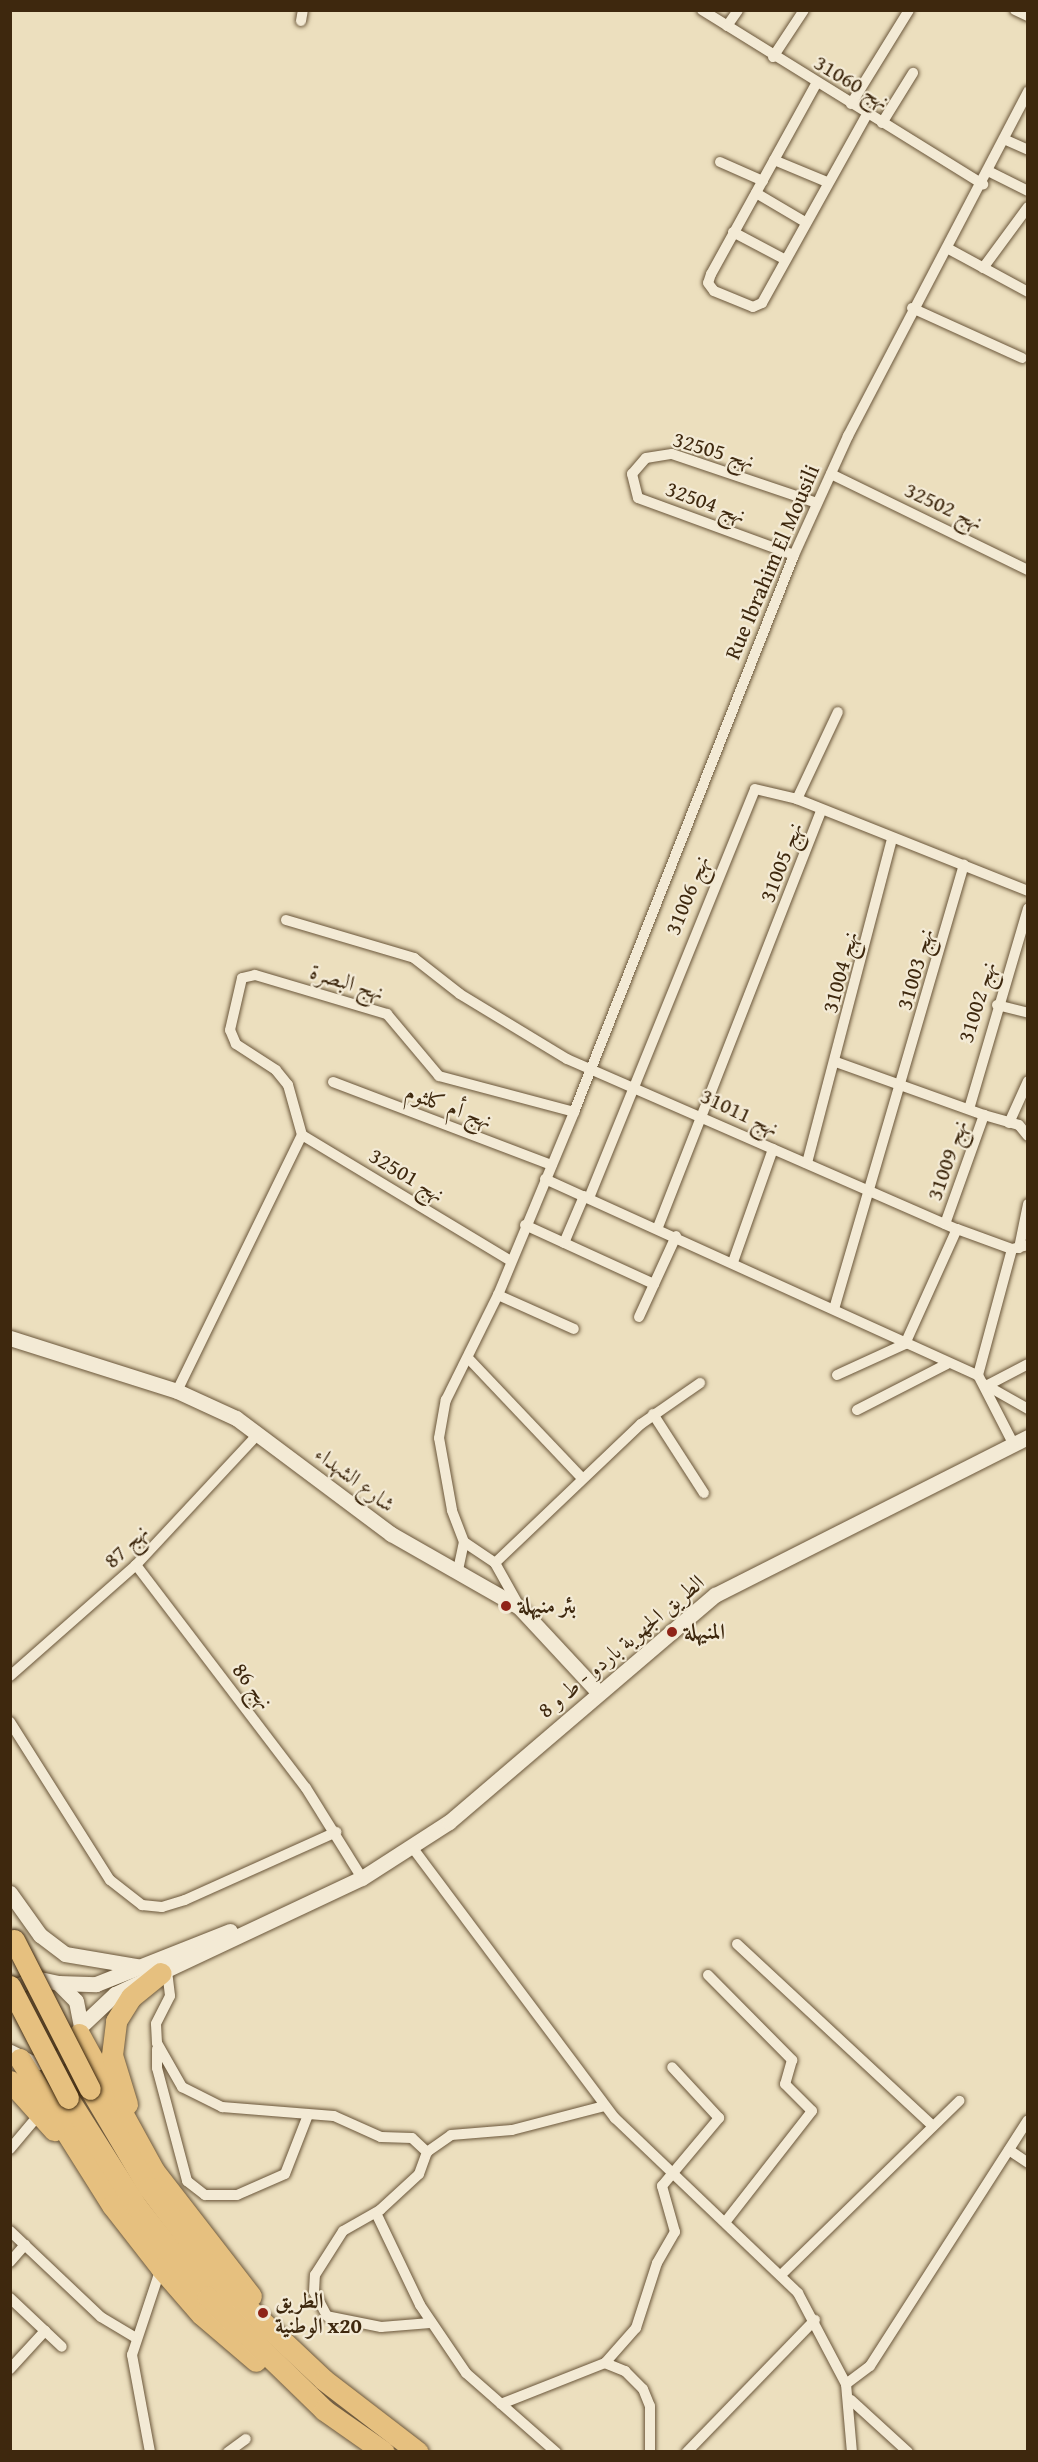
<!DOCTYPE html>
<html>
<head>
<meta charset="utf-8">
<style>
  body { margin:0 }
  #map { position:relative; width:1038px; height:2462px; overflow:hidden; background:#ecdfbe; font-family:"Gentium Book Plus",Amiri,serif }
  div>[style] { position:absolute }
  [style*='--x'] { left:calc(var(--x)*1px); top:calc(var(--y)*1px); width:calc(var(--w)*1px); rotate:calc(var(--a)*1deg) }
  .roads { filter:drop-shadow(0 0 2px #6a563a) drop-shadow(0 0 2px #6a563a) }
  .street>* { height:10px; margin:-5px; padding:0 5px; transform-origin:5px; border-radius:5px; background:#f3ead5 }
  .secondary>* { height:15px; margin:-7.5px; padding:0 7.5px; transform-origin:7.5px; border-radius:7.5px; background:#f3ead5 }
  .highway>* { height:21px; margin:-10.5px; padding:0 10.5px; transform-origin:10.5px; border-radius:10.5px; background:#e6c07f }
  .bridges { filter:drop-shadow(0 0 2px #3e280e) drop-shadow(0 0 2px #3e280e) }
  .highway-bridge>* { height:21px; margin:-10.5px; padding:0 10.5px; transform-origin:10.5px; border-radius:10.5px; background:#e6c07f }
  .dots>* { width:16px; height:16px; translate:-50% -50%; box-sizing:border-box; border:3px solid #f3ead5; border-radius:50% }
  span { translate:-50% -50%; white-space:nowrap; text-align:center; line-height:1.15; -webkit-text-stroke:4.5px #f3ead5; paint-order:stroke }
  .street-label { font-size:22px; color:#3e280e }
  .poi-label { font-size:22px; color:#3e280e; font-weight:700 }
  .left { translate:0 -50%; text-align:left }
  .frame { position:absolute; inset:0; border:12px solid #3e280e; pointer-events:none }
</style>
</head>
<body>
<div id="map">
  <div class="roads">
    <div class="street">
      <i style="--x:702;--y:10;--w:331;--a:31.8"></i>
      <i style="--x:1015;--y:10;--w:14;--a:25"></i>
      <i style="--x:301;--y:21;--w:11;--a:-80"></i>
      <i style="--x:727;--y:26;--w:19;--a:-55"></i>
      <i style="--x:773;--y:57;--w:56;--a:-56.6"></i>
      <i style="--x:816;--y:84;--w:217;--a:118.9"></i>
      <i style="--x:711;--y:274;--w:9;--a:108"></i>
      <i style="--x:708;--y:283;--w:10;--a:53"></i>
      <i style="--x:714;--y:291;--w:42;--a:22.3"></i>
      <i style="--x:753;--y:307;--w:10;--a:-24"></i>
      <i style="--x:762;--y:303;--w:216;--a:-60.9"></i>
      <i style="--x:851;--y:104;--w:110;--a:-58.3"></i>
      <i style="--x:882;--y:123;--w:59;--a:-58.2"></i>
      <i style="--x:1006;--y:140;--w:24;--a:24"></i>
      <i style="--x:774;--y:160;--w:57;--a:22.5"></i>
      <i style="--x:720;--y:162;--w:47;--a:23.8"></i>
      <i style="--x:990;--y:172;--w:42;--a:26.6"></i>
      <i style="--x:756;--y:193;--w:57;--a:30.6"></i>
      <i style="--x:733;--y:232;--w:58;--a:27.9"></i>
      <i style="--x:947;--y:248;--w:92;--a:28.5"></i>
      <i style="--x:983;--y:268;--w:76;--a:-53.6"></i>
      <i style="--x:912;--y:308;--w:121;--a:24.4"></i>
      <i style="--x:831;--y:474;--w:219;--a:26"></i>
      <i style="--x:794;--y:555;--w:166;--a:-159.9"></i>
      <i style="--x:638;--y:498;--w:25;--a:-104"></i>
      <i style="--x:632;--y:474;--w:21;--a:-49"></i>
      <i style="--x:646;--y:458;--w:26;--a:-9"></i>
      <i style="--x:672;--y:454;--w:153;--a:18.7"></i>
      <i style="--x:797;--y:799;--w:96;--a:-64.8"></i>
      <i style="--x:286;--y:920;--w:134;--a:16.5"></i>
      <i style="--x:414;--y:958;--w:58;--a:38"></i>
      <i style="--x:460;--y:994;--w:125;--a:31.3"></i>
      <i style="--x:567;--y:1059;--w:425;--a:23.6"></i>
      <i style="--x:957;--y:1229;--w:59;--a:20"></i>
      <i style="--x:1012;--y:1249;--w:16;--a:-14"></i>
      <i style="--x:997;--y:1005;--w:32;--a:14"></i>
      <i style="--x:836;--y:1062;--w:157;--a:19.7"></i>
      <i style="--x:333;--y:1082;--w:234;--a:20.8"></i>
      <i style="--x:969;--y:1109;--w:209;--a:-73.6"></i>
      <i style="--x:1009;--y:1123;--w:46;--a:-65.7"></i>
      <i style="--x:302;--y:1135;--w:242;--a:31.1"></i>
      <i style="--x:807;--y:1163;--w:334;--a:-75.3"></i>
      <i style="--x:545;--y:1179;--w:475;--a:24.4"></i>
      <i style="--x:589;--y:1198;--w:441;--a:-67.9"></i>
      <i style="--x:755;--y:789;--w:43;--a:13.4"></i>
      <i style="--x:797;--y:799;--w:249;--a:21.7"></i>
      <i style="--x:945;--y:1224;--w:116;--a:-70.3"></i>
      <i style="--x:984;--y:1115;--w:36;--a:16"></i>
      <i style="--x:1019;--y:1125;--w:14;--a:51"></i>
      <i style="--x:525;--y:1225;--w:142;--a:24.6"></i>
      <i style="--x:658;--y:1227;--w:447;--a:-68.6"></i>
      <i style="--x:564;--y:1243;--w:51;--a:-66.9"></i>
      <i style="--x:1019;--y:1248;--w:45;--a:-78.4"></i>
      <i style="--x:1012;--y:1249;--w:131;--a:105.1"></i>
      <i style="--x:978;--y:1375;--w:76;--a:62.8"></i>
      <i style="--x:733;--y:1262;--w:120;--a:-70.5"></i>
      <i style="--x:498;--y:1295;--w:83;--a:24.1"></i>
      <i style="--x:834;--y:1309;--w:463;--a:-73.7"></i>
      <i style="--x:639;--y:1317;--w:89;--a:-65.4"></i>
      <i style="--x:468;--y:1358;--w:166;--a:46.5"></i>
      <i style="--x:837;--y:1375;--w:75;--a:-24.5"></i>
      <i style="--x:905;--y:1344;--w:126;--a:-65.7"></i>
      <i style="--x:984;--y:1384;--w:51;--a:29.6"></i>
      <i style="--x:986;--y:1386;--w:47;--a:-27.6"></i>
      <i style="--x:177;--y:1391;--w:285;--a:-64"></i>
      <i style="--x:302;--y:1135;--w:52;--a:-105.6"></i>
      <i style="--x:288;--y:1085;--w:19;--a:-129"></i>
      <i style="--x:276;--y:1070;--w:48;--a:-147"></i>
      <i style="--x:236;--y:1044;--w:15;--a:-113"></i>
      <i style="--x:230;--y:1030;--w:53;--a:-77"></i>
      <i style="--x:242;--y:978;--w:13;--a:-13"></i>
      <i style="--x:255;--y:975;--w:138;--a:16.5"></i>
      <i style="--x:387;--y:1014;--w:81;--a:50"></i>
      <i style="--x:439;--y:1076;--w:140;--a:14.9"></i>
      <i style="--x:857;--y:1410;--w:101;--a:-27.1"></i>
      <i style="--x:653;--y:1414;--w:94;--a:57.2"></i>
      <i style="--x:464;--y:1542;--w:37;--a:34"></i>
      <i style="--x:495;--y:1563;--w:49;--a:60.8"></i>
      <i style="--x:495;--y:1563;--w:202;--a:-43.6"></i>
      <i style="--x:641;--y:1424;--w:72;--a:-34.8"></i>
      <i style="--x:136;--y:1565;--w:280;--a:52.7"></i>
      <i style="--x:306;--y:1788;--w:106;--a:58.1"></i>
      <i style="--x:458;--y:1570;--w:29;--a:-78"></i>
      <i style="--x:464;--y:1542;--w:34;--a:-111"></i>
      <i style="--x:452;--y:1510;--w:73;--a:-100.2"></i>
      <i style="--x:439;--y:1438;--w:39;--a:-80"></i>
      <i style="--x:446;--y:1400;--w:117;--a:-63.7"></i>
      <i style="--x:498;--y:1295;--w:198;--a:-67.4"></i>
      <i style="--x:574;--y:1112;--w:599;--a:-68.45"></i>
      <i style="--x:794;--y:555;--w:131;--a:-65.6"></i>
      <i style="--x:848;--y:436;--w:389;--a:-62.4"></i>
      <i style="--x:10;--y:1676;--w:168;--a:-41.4"></i>
      <i style="--x:136;--y:1565;--w:180;--a:-47"></i>
      <i style="--x:10;--y:1722;--w:187;--a:57.7"></i>
      <i style="--x:110;--y:1880;--w:41;--a:38"></i>
      <i style="--x:142;--y:1905;--w:20;--a:6"></i>
      <i style="--x:162;--y:1907;--w:24;--a:-17"></i>
      <i style="--x:185;--y:1900;--w:166;--a:-24.2"></i>
      <i style="--x:412;--y:1847;--w:339;--a:53.2"></i>
      <i style="--x:615;--y:2118;--w:253;--a:43.7"></i>
      <i style="--x:798;--y:2293;--w:103;--a:62.2"></i>
      <i style="--x:846;--y:2384;--w:68;--a:85"></i>
      <i style="--x:737;--y:1944;--w:267;--a:42.9"></i>
      <i style="--x:167;--y:1971;--w:25;--a:83"></i>
      <i style="--x:170;--y:1996;--w:31;--a:117"></i>
      <i style="--x:156;--y:2024;--w:19;--a:87"></i>
      <i style="--x:157;--y:2043;--w:51;--a:60.4"></i>
      <i style="--x:182;--y:2087;--w:45;--a:26.6"></i>
      <i style="--x:222;--y:2107;--w:112;--a:4.6"></i>
      <i style="--x:334;--y:2116;--w:51;--a:24.1"></i>
      <i style="--x:381;--y:2137;--w:31;--a:2"></i>
      <i style="--x:412;--y:2138;--w:21;--a:43"></i>
      <i style="--x:708;--y:1975;--w:120;--a:45.3"></i>
      <i style="--x:792;--y:2060;--w:25;--a:106"></i>
      <i style="--x:785;--y:2084;--w:38;--a:45"></i>
      <i style="--x:812;--y:2111;--w:140;--a:128"></i>
      <i style="--x:157;--y:2049;--w:19;--a:90"></i>
      <i style="--x:157;--y:2068;--w:117;--a:75.1"></i>
      <i style="--x:187;--y:2181;--w:23;--a:38"></i>
      <i style="--x:205;--y:2195;--w:32;--a:0"></i>
      <i style="--x:237;--y:2195;--w:52;--a:-23.6"></i>
      <i style="--x:285;--y:2174;--w:63;--a:-68.7"></i>
      <i style="--x:10;--y:2149;--w:35;--a:-50"></i>
      <i style="--x:1009;--y:2150;--w:23;--a:34"></i>
      <i style="--x:376;--y:2213;--w:102;--a:64.4"></i>
      <i style="--x:420;--y:2305;--w:82;--a:55.9"></i>
      <i style="--x:466;--y:2373;--w:120;--a:41.3"></i>
      <i style="--x:10;--y:2231;--w:125;--a:43.4"></i>
      <i style="--x:101;--y:2317;--w:39;--a:31"></i>
      <i style="--x:10;--y:2262;--w:23;--a:-49"></i>
      <i style="--x:782;--y:2274;--w:248;--a:-44.3"></i>
      <i style="--x:10;--y:2298;--w:71;--a:43.3"></i>
      <i style="--x:430;--y:2323;--w:49;--a:175.3"></i>
      <i style="--x:381;--y:2327;--w:55;--a:-168.5"></i>
      <i style="--x:327;--y:2316;--w:27;--a:-118"></i>
      <i style="--x:314;--y:2292;--w:17;--a:-87"></i>
      <i style="--x:315;--y:2275;--w:52;--a:-57.5"></i>
      <i style="--x:343;--y:2231;--w:43;--a:-29.6"></i>
      <i style="--x:380;--y:2210;--w:53;--a:-42.7"></i>
      <i style="--x:419;--y:2174;--w:23;--a:-70"></i>
      <i style="--x:427;--y:2152;--w:29;--a:-35"></i>
      <i style="--x:451;--y:2135;--w:61;--a:-4.7"></i>
      <i style="--x:512;--y:2130;--w:96;--a:-14.5"></i>
      <i style="--x:605;--y:2363;--w:22;--a:22"></i>
      <i style="--x:625;--y:2371;--w:25;--a:45"></i>
      <i style="--x:643;--y:2389;--w:18;--a:68"></i>
      <i style="--x:650;--y:2406;--w:46;--a:90"></i>
      <i style="--x:10;--y:2369;--w:52;--a:-47.4"></i>
      <i style="--x:846;--y:2384;--w:30;--a:-37"></i>
      <i style="--x:870;--y:2366;--w:292;--a:-57.3"></i>
      <i style="--x:851;--y:2400;--w:77;--a:42.4"></i>
      <i style="--x:501;--y:2404;--w:112;--a:-21.5"></i>
      <i style="--x:605;--y:2363;--w:47;--a:-48.5"></i>
      <i style="--x:636;--y:2328;--w:68;--a:-72.1"></i>
      <i style="--x:657;--y:2263;--w:36;--a:-60"></i>
      <i style="--x:675;--y:2232;--w:48;--a:-105.8"></i>
      <i style="--x:662;--y:2186;--w:89;--a:-50"></i>
      <i style="--x:719;--y:2118;--w:69;--a:-132.7"></i>
      <i style="--x:150;--y:2452;--w:99;--a:-100.5"></i>
      <i style="--x:132;--y:2355;--w:92;--a:-71.6"></i>
      <i style="--x:228;--y:2452;--w:22;--a:-36"></i>
      <i style="--x:687;--y:2452;--w:184;--a:-45.9"></i>
    </div>
    <div class="secondary">
      <i style="--x:10;--y:1338;--w:175;--a:17.6"></i>
      <i style="--x:177;--y:1391;--w:65;--a:24.6"></i>
      <i style="--x:236;--y:1418;--w:194;--a:36.8"></i>
      <i style="--x:391;--y:1534;--w:147;--a:29.7"></i>
      <i style="--x:519;--y:1607;--w:116;--a:47.1"></i>
      <i style="--x:10;--y:1893;--w:52;--a:54.5"></i>
      <i style="--x:40;--y:1935;--w:31;--a:37"></i>
      <i style="--x:65;--y:1954;--w:73;--a:9.5"></i>
      <i style="--x:58;--y:1983;--w:38;--a:2"></i>
      <i style="--x:96;--y:1984;--w:144;--a:-21.6"></i>
      <i style="--x:10;--y:1989;--w:27;--a:-24"></i>
      <i style="--x:35;--y:1978;--w:24;--a:12"></i>
      <i style="--x:58;--y:1983;--w:25;--a:45"></i>
      <i style="--x:76;--y:2001;--w:25;--a:79"></i>
      <i style="--x:81;--y:2026;--w:20;--a:110"></i>
      <i style="--x:74;--y:2045;--w:23;--a:140"></i>
      <i style="--x:56;--y:2060;--w:24;--a:173"></i>
      <i style="--x:32;--y:2063;--w:25;--a:-153"></i>
      <i style="--x:81;--y:2026;--w:47;--a:-43.3"></i>
      <i style="--x:115;--y:1994;--w:273;--a:-25.2"></i>
      <i style="--x:362;--y:1878;--w:103;--a:-32.8"></i>
      <i style="--x:449;--y:1822;--w:350;--a:-40.5"></i>
      <i style="--x:715;--y:1595;--w:351;--a:-26.8"></i>
    </div>
    <div class="highway">
      <i style="--x:79;--y:2034;--w:156;--a:61.3"></i>
      <i style="--x:154;--y:2171;--w:158;--a:52.2"></i>
      <i style="--x:20;--y:2059;--w:173;--a:57.8"></i>
      <i style="--x:112;--y:2205;--w:80;--a:52.1"></i>
      <i style="--x:161;--y:2268;--w:61;--a:49"></i>
      <i style="--x:201;--y:2314;--w:72;--a:40.5"></i>
      <i style="--x:10;--y:2081;--w:66;--a:48.1"></i>
      <i style="--x:90;--y:2089;--w:114;--a:59.4"></i>
      <i style="--x:148;--y:2187;--w:121;--a:52.8"></i>
      <i style="--x:221;--y:2283;--w:141;--a:43.3"></i>
      <i style="--x:324;--y:2380;--w:118;--a:37.5"></i>
      <i style="--x:68;--y:2098;--w:129;--a:57.7"></i>
      <i style="--x:137;--y:2207;--w:115;--a:51.7"></i>
      <i style="--x:208;--y:2297;--w:162;--a:44.2"></i>
      <i style="--x:324;--y:2410;--w:73;--a:35"></i>
      <i style="--x:127;--y:2104;--w:51;--a:-107"></i>
      <i style="--x:112;--y:2055;--w:34;--a:-83"></i>
      <i style="--x:116;--y:2021;--w:28;--a:-58"></i>
      <i style="--x:131;--y:1997;--w:38;--a:-39"></i>
    </div>
  </div>
  <div class="bridges">
    <div class="highway-bridge">
      <i style="--x:14;--y:1940;--w:167;--a:63"></i>
      <i style="--x:10;--y:1986;--w:126;--a:62.6"></i>
    </div>
  </div>
  <div class="dots">
    <i style="left:506px;top:1606px;background:#8f2418"></i>
    <i style="left:672px;top:1632px;background:#8f2418"></i>
    <i style="left:263px;top:2313px;background:#8f2418"></i>
  </div>
  <div class="street-label">
    <span style="left:852px;top:82px;rotate:31deg">نهج 31060</span>
    <span style="left:714px;top:450px;rotate:16deg">نهج 32505</span>
    <span style="left:706px;top:502px;rotate:20deg">نهج 32504</span>
    <span style="left:944px;top:506px;rotate:25deg">نهج 32502</span>
    <span style="left:772px;top:562px;rotate:-67deg">Rue Ibrahim El Mousili</span>
    <span style="left:781px;top:862px;rotate:-69deg">نهج 31005</span>
    <span style="left:687px;top:895px;rotate:-68deg">نهج 31006</span>
    <span style="left:915px;top:969px;rotate:-74deg">نهج 31003</span>
    <span style="left:840px;top:972px;rotate:-75deg">نهج 31004</span>
    <span style="left:347px;top:982px;rotate:17deg">نهج البصرة</span>
    <span style="left:977px;top:1002px;rotate:-73deg">نهج 31002</span>
    <span style="left:449px;top:1106px;rotate:20deg">نهج أم كلثوم</span>
    <span style="left:740px;top:1112px;rotate:25deg">نهج 31011</span>
    <span style="left:947px;top:1160px;rotate:-71deg">نهج 31009</span>
    <span style="left:407px;top:1175px;rotate:31deg">نهج 32501</span>
    <span style="left:355px;top:1479px;rotate:37deg">شارع الشهداء</span>
    <span style="left:126px;top:1546px;rotate:-44deg">نهج 87</span>
    <span style="left:621px;top:1646px;rotate:-40deg">الطريق الجهوية باردو - ط و 8</span>
    <span style="left:253px;top:1686px;rotate:53deg">نهج 86</span>
  </div>
  <div class="poi-label">
    <span class="left" style="left:518px;top:1606px">بئر منيهلة</span>
    <span class="left" style="left:684px;top:1632px">المنيهلة</span>
    <span class="left" style="left:275px;top:2313px">الطريق<br>الوطنية x20</span>
  </div>
  <div class="frame"></div>
</div>
</body>
</html>
